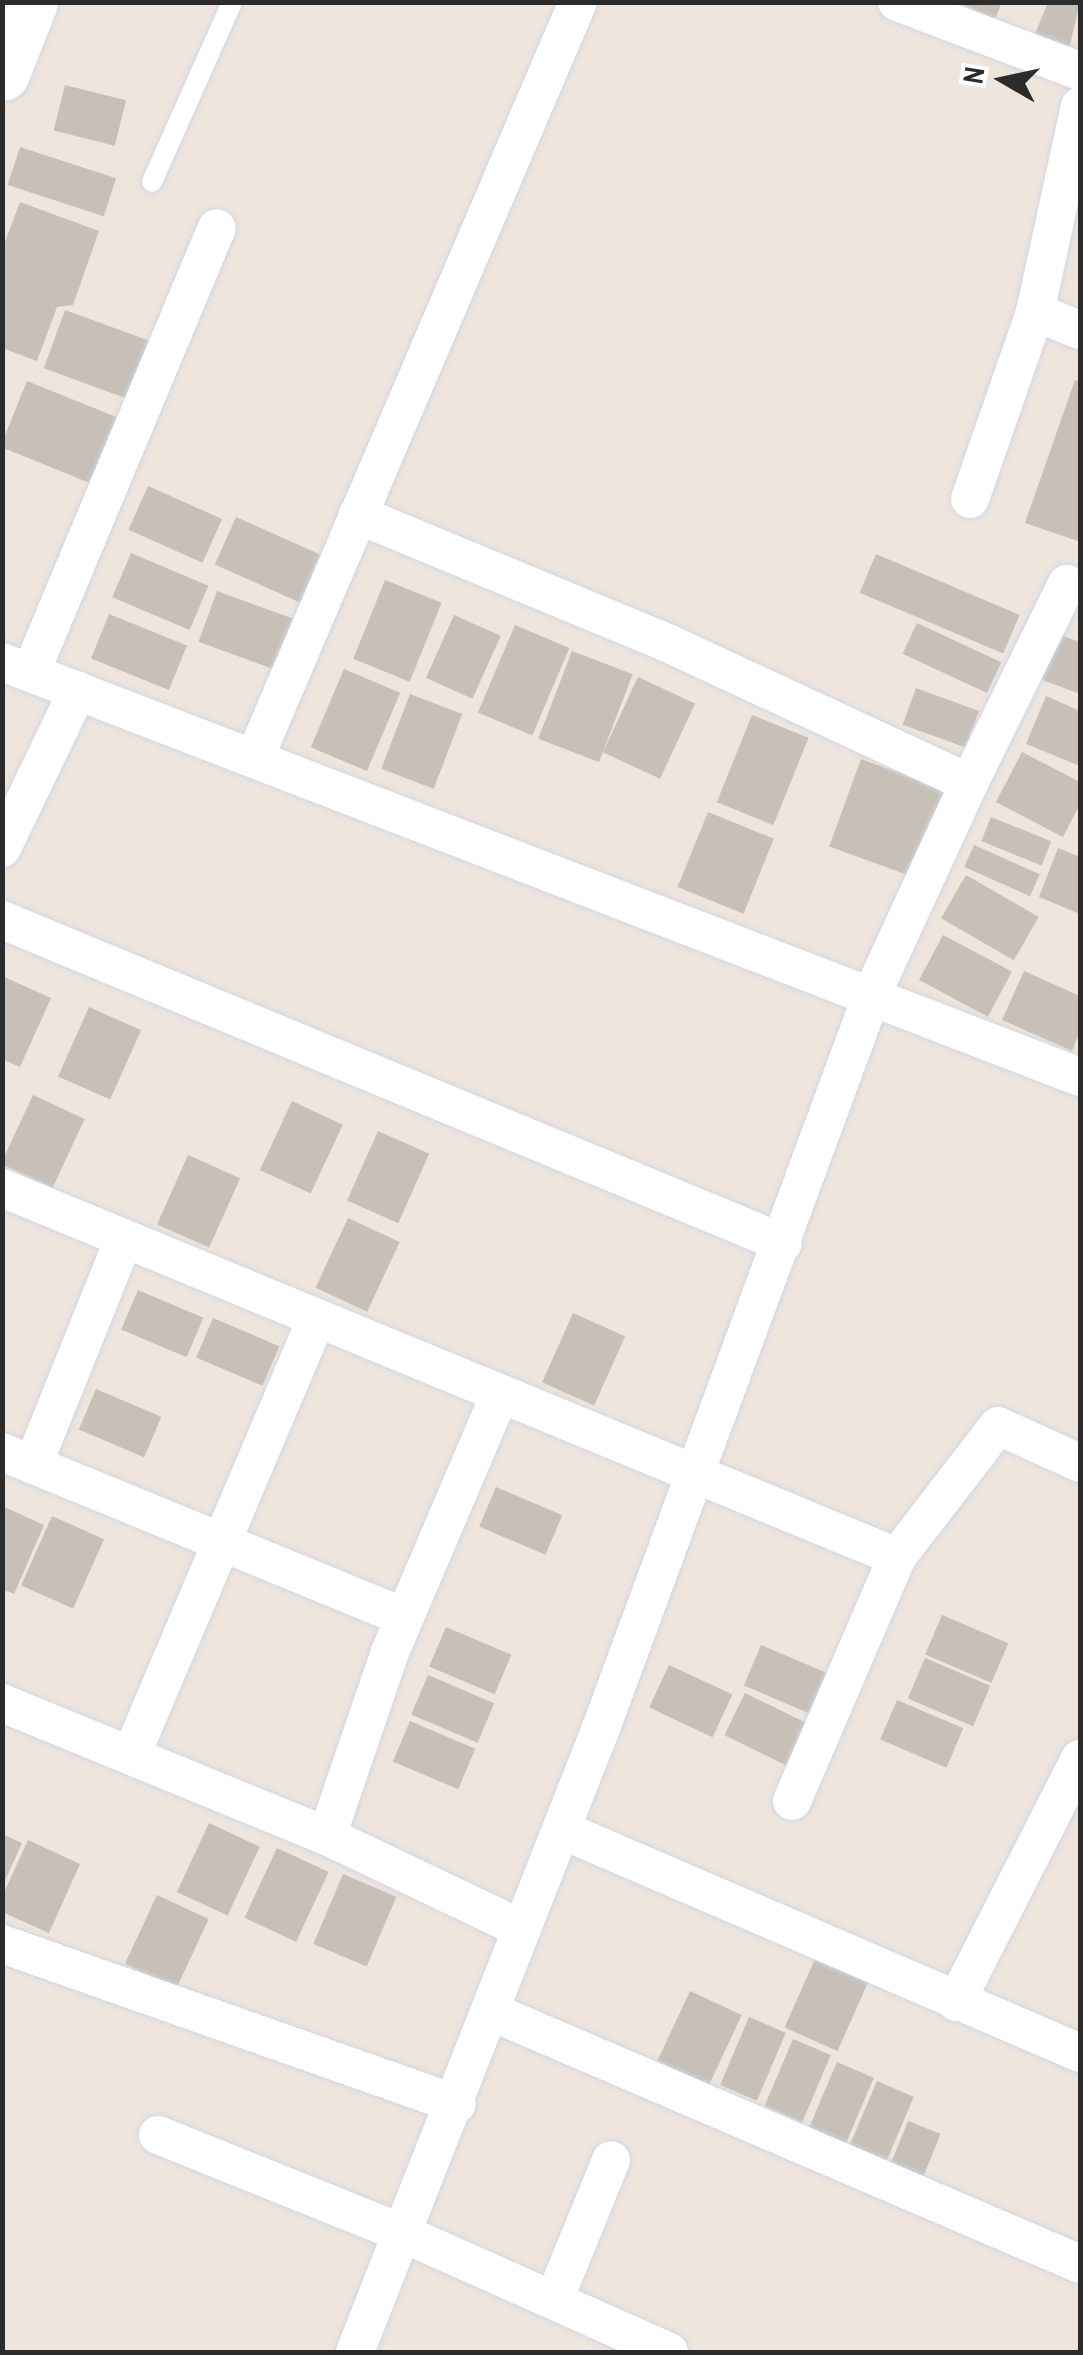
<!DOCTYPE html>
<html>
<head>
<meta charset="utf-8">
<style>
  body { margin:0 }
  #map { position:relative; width:1083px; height:2355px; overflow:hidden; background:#eee5dc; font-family:"Archivo Narrow",sans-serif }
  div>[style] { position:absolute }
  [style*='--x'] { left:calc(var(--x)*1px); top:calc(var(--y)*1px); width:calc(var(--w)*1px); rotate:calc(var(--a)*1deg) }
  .building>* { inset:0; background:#c6c0b7; transform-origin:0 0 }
  .roads { filter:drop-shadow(0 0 2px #d1d6e5) drop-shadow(0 0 2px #d1d6e5) }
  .lane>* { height:20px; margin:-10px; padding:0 10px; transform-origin:10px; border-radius:10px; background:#fff }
  .street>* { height:38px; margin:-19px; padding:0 19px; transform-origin:19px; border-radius:19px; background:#fff }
  .secondary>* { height:55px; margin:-27.5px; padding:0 27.5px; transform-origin:27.5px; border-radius:27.5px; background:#fff }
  span { translate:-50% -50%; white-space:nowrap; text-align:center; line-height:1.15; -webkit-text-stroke:9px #fff; paint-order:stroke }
  .frame { position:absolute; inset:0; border:5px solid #2b2b2b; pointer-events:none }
  .north { position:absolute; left:953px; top:30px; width:100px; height:100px; -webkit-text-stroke:8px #fff; paint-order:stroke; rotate:279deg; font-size:28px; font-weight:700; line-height:40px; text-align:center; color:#2b2b2b }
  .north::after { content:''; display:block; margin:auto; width:35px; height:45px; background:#2b2b2b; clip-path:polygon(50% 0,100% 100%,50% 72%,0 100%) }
</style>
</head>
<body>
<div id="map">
  <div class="building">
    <i style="clip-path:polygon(957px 2px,1002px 2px,995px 19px)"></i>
    <i style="clip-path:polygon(1048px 2px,1080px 2px,1069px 49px,1035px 34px)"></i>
    <i style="left:65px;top:85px;width:63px;height:47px;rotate:14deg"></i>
    <i style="left:20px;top:147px;width:101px;height:40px;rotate:18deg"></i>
    <i style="clip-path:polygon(20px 202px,99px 231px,73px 305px,57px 307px,37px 361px,2px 348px,2px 250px)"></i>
    <i style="left:65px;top:310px;width:94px;height:62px;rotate:20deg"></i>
    <i style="clip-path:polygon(1075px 380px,1080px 382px,1078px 541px,1025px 523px)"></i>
    <i style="left:27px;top:381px;width:103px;height:71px;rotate:22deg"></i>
    <i style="left:148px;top:486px;width:81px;height:48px;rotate:24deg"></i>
    <i style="left:236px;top:517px;width:100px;height:52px;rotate:24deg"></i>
    <i style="left:131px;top:553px;width:84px;height:48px;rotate:23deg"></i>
    <i style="left:876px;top:554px;width:156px;height:42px;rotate:23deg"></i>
    <i style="left:385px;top:580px;width:61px;height:85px;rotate:22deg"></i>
    <i style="left:217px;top:591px;width:88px;height:54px;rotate:20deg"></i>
    <i style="left:109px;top:614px;width:84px;height:48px;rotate:22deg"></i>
    <i style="left:454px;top:615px;width:51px;height:69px;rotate:24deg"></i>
    <i style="left:917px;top:623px;width:93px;height:34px;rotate:25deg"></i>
    <i style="left:515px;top:625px;width:59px;height:95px;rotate:23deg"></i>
    <i style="clip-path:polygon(1054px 633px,1080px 642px,1080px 694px,1037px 678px)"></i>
    <i style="left:572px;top:651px;width:65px;height:94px;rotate:21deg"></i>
    <i style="left:344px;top:669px;width:61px;height:85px;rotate:23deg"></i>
    <i style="left:638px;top:677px;width:63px;height:83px;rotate:25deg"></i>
    <i style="left:916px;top:688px;width:67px;height:39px;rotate:20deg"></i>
    <i style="left:410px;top:694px;width:56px;height:80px;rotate:21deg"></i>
    <i style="clip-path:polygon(1046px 696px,1080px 711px,1080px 766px,1026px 744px)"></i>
    <i style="left:752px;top:715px;width:61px;height:94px;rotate:22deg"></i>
    <i style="clip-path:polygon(1022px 752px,1080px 782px,1080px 804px,1063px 837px,996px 802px)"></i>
    <i style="left:861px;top:759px;width:94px;height:93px;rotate:20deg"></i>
    <i style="left:708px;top:812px;width:71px;height:81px;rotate:22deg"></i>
    <i style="left:991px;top:817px;width:65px;height:26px;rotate:22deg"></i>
    <i style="left:974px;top:845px;width:72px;height:24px;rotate:24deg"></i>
    <i style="clip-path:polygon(1058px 848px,1080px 857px,1080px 914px,1039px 897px)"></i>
    <i style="left:966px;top:875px;width:84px;height:50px;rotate:30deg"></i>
    <i style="left:943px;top:935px;width:78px;height:51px;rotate:28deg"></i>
    <i style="clip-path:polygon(1024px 971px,1080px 996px,1080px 1031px,1072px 1051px,1002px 1020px)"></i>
    <i style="clip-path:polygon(2px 976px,51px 998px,20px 1067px,2px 1059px)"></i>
    <i style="left:89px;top:1007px;width:57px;height:76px;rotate:24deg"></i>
    <i style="left:33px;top:1095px;width:57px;height:76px;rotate:25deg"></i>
    <i style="left:292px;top:1101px;width:56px;height:76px;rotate:25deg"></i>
    <i style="left:378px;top:1131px;width:56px;height:76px;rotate:24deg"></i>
    <i style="left:188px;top:1155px;width:57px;height:76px;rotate:24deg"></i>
    <i style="left:348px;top:1218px;width:57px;height:77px;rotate:25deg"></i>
    <i style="left:138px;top:1290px;width:71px;height:43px;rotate:23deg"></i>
    <i style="left:573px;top:1313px;width:57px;height:76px;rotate:24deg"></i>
    <i style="left:213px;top:1318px;width:72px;height:43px;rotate:23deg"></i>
    <i style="left:96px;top:1389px;width:71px;height:44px;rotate:23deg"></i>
    <i style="left:496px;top:1487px;width:72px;height:43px;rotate:23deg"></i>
    <i style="clip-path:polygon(2px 1506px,44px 1525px,14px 1594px,2px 1589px)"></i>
    <i style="left:52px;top:1516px;width:57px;height:76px;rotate:24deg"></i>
    <i style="left:942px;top:1615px;width:72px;height:43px;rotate:23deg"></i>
    <i style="left:446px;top:1627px;width:71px;height:43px;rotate:23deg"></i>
    <i style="left:761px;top:1645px;width:71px;height:44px;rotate:23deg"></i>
    <i style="left:925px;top:1658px;width:71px;height:44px;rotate:23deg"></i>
    <i style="left:669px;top:1665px;width:70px;height:47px;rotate:25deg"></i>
    <i style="left:428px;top:1675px;width:72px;height:43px;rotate:23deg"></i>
    <i style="left:745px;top:1693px;width:69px;height:47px;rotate:26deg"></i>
    <i style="left:897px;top:1700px;width:72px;height:43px;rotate:23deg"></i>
    <i style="left:410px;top:1721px;width:71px;height:44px;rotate:23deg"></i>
    <i style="left:209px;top:1823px;width:56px;height:76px;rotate:25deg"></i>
    <i style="clip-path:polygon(2px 1834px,22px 1843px,2px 1887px)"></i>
    <i style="clip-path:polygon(28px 1840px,80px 1864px,49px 1933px,2px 1912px,2px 1897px)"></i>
    <i style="left:277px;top:1848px;width:57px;height:77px;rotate:25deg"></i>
    <i style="left:343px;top:1874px;width:58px;height:76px;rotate:23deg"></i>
    <i style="left:157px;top:1895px;width:57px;height:76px;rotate:25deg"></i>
    <i style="left:815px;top:1959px;width:58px;height:75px;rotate:24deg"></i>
    <i style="left:690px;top:1991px;width:57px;height:77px;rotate:25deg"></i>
    <i style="left:749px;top:2017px;width:40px;height:74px;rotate:23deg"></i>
    <i style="left:793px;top:2039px;width:41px;height:73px;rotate:23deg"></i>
    <i style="left:837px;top:2062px;width:40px;height:74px;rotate:23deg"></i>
    <i style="left:877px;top:2081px;width:40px;height:73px;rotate:23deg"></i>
    <i style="left:908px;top:2121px;width:35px;height:51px;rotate:22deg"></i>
  </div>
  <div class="roads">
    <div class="lane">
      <i style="--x:152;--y:182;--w:197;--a:-66"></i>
    </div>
    <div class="street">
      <i style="--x:897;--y:2;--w:196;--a:20.7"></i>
      <i style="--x:1080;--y:106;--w:211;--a:102.3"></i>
      <i style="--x:1035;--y:312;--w:48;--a:21.8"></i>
      <i style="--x:970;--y:499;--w:198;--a:-70.8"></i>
      <i style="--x:2;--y:662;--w:1155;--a:21.06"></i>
      <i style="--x:31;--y:672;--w:481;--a:-67.3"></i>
      <i style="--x:255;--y:757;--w:821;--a:-66.84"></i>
      <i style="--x:969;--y:783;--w:222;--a:-63.8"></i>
      <i style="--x:2;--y:848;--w:175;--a:-64.3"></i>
      <i style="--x:2;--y:920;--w:845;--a:22.47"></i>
      <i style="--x:2;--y:1188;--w:968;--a:22.41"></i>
      <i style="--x:897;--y:1557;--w:165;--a:-52.4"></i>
      <i style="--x:998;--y:1426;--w:90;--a:24.3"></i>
      <i style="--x:2;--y:1452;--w:435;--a:22.3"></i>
      <i style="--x:33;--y:1465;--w:244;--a:-68.1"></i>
      <i style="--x:2;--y:1703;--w:351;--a:22.3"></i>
      <i style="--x:327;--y:1836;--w:194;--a:-71.1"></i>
      <i style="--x:390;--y:1652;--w:278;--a:-66.9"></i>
      <i style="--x:133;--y:1751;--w:469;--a:-67"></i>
      <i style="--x:792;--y:1801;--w:266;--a:-66.7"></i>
      <i style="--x:562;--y:1830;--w:564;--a:23.29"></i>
      <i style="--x:327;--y:1836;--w:216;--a:25.5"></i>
      <i style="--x:2;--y:1944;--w:482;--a:19.4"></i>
      <i style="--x:956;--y:2002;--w:273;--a:-63"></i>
      <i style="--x:492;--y:2012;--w:640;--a:23.2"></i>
      <i style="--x:158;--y:2135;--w:265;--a:21.9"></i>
      <i style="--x:404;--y:2234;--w:290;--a:24"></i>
      <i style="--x:554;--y:2300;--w:151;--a:-67.8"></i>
      <i style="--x:355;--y:2352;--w:671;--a:-68.48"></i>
      <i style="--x:601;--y:1728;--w:785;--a:-69.72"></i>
      <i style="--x:873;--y:992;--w:230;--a:-65.3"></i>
      <i style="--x:969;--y:783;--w:330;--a:-155.1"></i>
      <i style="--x:670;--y:644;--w:338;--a:-157.5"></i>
    </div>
    <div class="secondary">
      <i style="--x:2;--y:73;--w:76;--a:-68.5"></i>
    </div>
  </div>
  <div class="frame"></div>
  <div class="north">N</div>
</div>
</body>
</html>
